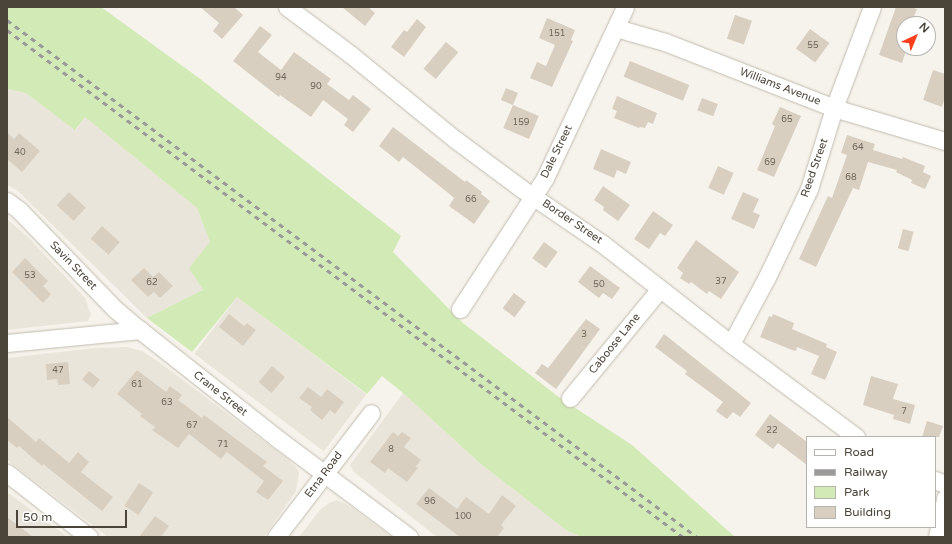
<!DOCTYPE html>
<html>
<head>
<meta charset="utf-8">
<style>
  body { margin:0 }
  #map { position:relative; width:952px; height:544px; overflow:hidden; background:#f6f3ec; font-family:"Varela Round",sans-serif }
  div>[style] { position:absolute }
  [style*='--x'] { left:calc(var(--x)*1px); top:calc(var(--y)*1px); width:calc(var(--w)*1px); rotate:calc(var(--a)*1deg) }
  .residential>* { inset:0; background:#eae5da; transform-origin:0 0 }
  .green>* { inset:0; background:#d2eab5 }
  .building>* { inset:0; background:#d8cfc1; transform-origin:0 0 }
  .roads { filter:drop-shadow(0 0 1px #c2bbae) drop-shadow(0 0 1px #c2bbae) }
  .minor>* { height:17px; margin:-8.5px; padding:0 8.5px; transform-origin:8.5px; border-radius:8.5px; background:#fff }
  .rail>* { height:3px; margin-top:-1.5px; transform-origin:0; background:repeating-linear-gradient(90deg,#9a9a9a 0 5px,transparent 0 10px) }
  span { translate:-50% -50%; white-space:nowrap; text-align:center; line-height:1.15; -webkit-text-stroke:3.5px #fff; paint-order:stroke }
  .number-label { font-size:9px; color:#6e675b }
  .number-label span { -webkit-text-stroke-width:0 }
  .street-label { font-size:11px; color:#4b4439 }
  .frame { position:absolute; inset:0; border:8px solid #4b4439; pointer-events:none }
  .legend { position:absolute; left:806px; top:436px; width:130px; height:92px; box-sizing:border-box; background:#fff; border:1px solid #b7b4b0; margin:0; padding:5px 7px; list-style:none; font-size:12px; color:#4b4439 }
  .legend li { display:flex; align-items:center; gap:8px; height:20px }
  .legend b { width:20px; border:1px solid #b7b4b0 }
  .north { position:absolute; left:896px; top:16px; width:40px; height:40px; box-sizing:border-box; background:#fff; border:1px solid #b7b4b0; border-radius:50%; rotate:44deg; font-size:11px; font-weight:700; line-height:16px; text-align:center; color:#4b4439 }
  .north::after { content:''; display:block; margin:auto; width:14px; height:18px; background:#fc3f1d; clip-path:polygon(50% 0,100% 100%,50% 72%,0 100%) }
  .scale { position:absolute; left:16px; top:510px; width:111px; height:18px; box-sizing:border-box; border:2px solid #4b4439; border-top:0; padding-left:5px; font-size:12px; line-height:14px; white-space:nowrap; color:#4b4439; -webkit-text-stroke:3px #fff; paint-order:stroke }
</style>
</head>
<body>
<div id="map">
  <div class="residential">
    <i style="clip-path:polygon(7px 89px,26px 93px,76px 130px,85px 117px,197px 208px,210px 242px,203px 290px,147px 318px,18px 191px,7px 185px)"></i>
    <i style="clip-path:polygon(7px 219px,29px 238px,85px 298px,91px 315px,88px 321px,7px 330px)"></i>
    <i style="left:237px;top:297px;width:162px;height:71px;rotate:37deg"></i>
    <i style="clip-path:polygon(127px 347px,142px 351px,159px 362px,286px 458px,296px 467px,299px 472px,296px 491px,264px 537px,108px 537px,7px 460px,7px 358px,95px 348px)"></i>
    <i style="clip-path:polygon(403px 393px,482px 465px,566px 530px,582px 537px,437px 537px,354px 472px,350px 465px)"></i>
    <i style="clip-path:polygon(7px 492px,68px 537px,7px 537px)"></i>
    <i style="clip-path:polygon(337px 500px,348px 505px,392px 537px,299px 537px,320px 510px,329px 503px)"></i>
  </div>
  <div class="green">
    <i style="clip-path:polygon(7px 7px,101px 7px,199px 78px,401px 236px,393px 252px,463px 323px,560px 398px,632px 445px,735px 537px,582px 537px,566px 530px,482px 465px,403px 393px,382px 376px,367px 394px,237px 297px,192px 352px,147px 318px,203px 290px,189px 268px,210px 242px,197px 208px,85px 117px,75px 130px,26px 93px,7px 89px)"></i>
  </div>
  <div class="building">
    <i style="clip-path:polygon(200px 7px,234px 7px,243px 15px,222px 39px,213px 31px,219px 23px)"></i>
    <i style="clip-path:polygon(342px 7px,368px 7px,375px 13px,365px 26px)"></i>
    <i style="clip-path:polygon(896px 7px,910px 7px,917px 9px,911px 24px,904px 24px,904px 48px,907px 48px,902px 63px,879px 55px)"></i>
    <i style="left:735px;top:15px;width:18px;height:25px;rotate:19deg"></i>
    <i style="clip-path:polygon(547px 18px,575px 30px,571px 40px,573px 41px,552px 87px,530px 78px,537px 62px,546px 66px,555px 45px,539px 38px)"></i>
    <i style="clip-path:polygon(417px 19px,426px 27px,404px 57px,391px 47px,404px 30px,407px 32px)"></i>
    <i style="clip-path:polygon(260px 26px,272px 35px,258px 52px,281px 70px,294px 52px,331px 79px,327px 84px,349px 100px,353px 95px,371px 109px,353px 132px,344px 125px,348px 119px,323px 100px,311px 117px,280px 95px,279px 97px,233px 61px)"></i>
    <i style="left:810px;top:29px;width:24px;height:24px;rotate:36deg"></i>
    <i style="left:446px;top:42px;width:16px;height:35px;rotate:40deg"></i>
    <i style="left:630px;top:61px;width:64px;height:17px;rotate:22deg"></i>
    <i style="clip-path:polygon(933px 70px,945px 74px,945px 97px,942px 107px,923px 100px)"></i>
    <i style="left:506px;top:88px;width:13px;height:13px;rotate:23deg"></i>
    <i style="clip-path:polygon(617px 96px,657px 113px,653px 124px,648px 122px,645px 128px,640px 127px,639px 128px,614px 118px,617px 111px,612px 109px)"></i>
    <i style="left:702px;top:98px;width:17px;height:13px;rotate:21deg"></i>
    <i style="left:513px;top:105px;width:28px;height:25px;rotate:23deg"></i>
    <i style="clip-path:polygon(780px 107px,801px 116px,774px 177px,757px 170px,775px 126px,772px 124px)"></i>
    <i style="clip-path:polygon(393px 127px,465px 182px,466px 180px,482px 192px,481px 194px,490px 201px,474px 224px,449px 206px,454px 198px,447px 192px,403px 157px,399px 162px,379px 146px)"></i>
    <i style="clip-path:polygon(7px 132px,14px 139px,19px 133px,40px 151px,22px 172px,7px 159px)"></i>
    <i style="clip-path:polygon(847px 135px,875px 144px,873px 150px,902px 159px,903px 157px,925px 166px,923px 172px,931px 176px,925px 189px,911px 183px,912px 180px,896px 172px,897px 170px,868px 162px,859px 190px,853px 188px,816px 267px,799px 259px,828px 196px,832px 198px,847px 155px,841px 153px)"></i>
    <i style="clip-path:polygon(601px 149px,631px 162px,626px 174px,617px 170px,614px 178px,593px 169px)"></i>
    <i style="left:718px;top:166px;width:17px;height:24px;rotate:24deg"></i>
    <i style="clip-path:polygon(603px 186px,630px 205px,618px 221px,603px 210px,604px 207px,594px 200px)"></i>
    <i style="left:69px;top:192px;width:23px;height:18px;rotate:43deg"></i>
    <i style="clip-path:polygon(743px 192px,759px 199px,753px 212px,760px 215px,754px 229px,731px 219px)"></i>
    <i style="clip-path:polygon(653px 211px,673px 225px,665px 236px,660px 233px,649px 249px,634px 239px)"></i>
    <i style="left:102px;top:226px;width:24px;height:17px;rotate:42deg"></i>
    <i style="left:903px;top:229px;width:11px;height:20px;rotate:15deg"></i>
    <i style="clip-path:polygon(696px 240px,739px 272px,721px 299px,709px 291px,707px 294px,691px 282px,689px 284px,680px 278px,683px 273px,677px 268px)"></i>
    <i style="left:544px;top:242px;width:17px;height:20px;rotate:36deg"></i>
    <i style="clip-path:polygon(25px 258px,48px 281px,43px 286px,51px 294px,43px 303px,12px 272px)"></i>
    <i style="clip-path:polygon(590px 266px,620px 288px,612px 299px,603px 293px,599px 298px,578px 282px)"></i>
    <i style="clip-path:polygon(144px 268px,153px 277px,159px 272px,173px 286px,160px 298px,154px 292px,148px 297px,131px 280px)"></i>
    <i style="left:514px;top:293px;width:15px;height:19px;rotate:37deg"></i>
    <i style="clip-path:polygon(229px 314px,244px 326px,247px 323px,256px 330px,243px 346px,219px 327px)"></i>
    <i style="clip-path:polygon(773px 314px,794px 323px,792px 329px,827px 344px,826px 347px,837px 352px,825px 380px,811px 374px,819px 356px,797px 347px,796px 351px,792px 350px,760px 337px,769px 316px,772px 317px)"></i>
    <i style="clip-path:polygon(586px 319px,600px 329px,556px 389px,535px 373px,542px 364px,548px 368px)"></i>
    <i style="clip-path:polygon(664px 334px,751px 403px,740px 417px,733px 412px,727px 419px,716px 411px,723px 402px,685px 374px,687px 371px,655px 347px)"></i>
    <i style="clip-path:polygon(68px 362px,70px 384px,58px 385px,57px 379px,47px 380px,46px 364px)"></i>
    <i style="left:272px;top:366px;width:17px;height:21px;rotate:40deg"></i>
    <i style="clip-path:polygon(137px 370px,166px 392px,170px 386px,182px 395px,178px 400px,202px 418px,204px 415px,267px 462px,263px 466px,283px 481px,268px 500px,256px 492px,264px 481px,227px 452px,221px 459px,189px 434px,178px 448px,152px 430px,155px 427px,140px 416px,142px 414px,117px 394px)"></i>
    <i style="left:89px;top:371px;width:14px;height:11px;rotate:39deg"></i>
    <i style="clip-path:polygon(871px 376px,898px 384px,893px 399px,915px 405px,910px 424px,893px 419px,894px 415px,863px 405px)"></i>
    <i style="clip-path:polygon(308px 387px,321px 397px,327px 389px,344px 402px,335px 414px,330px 410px,322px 420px,310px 410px,312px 407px,299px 398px)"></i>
    <i style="clip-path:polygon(770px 414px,807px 442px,807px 465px,778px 443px,773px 449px,755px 435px)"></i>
    <i style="clip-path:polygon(7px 417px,36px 442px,39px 438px,69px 463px,78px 452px,89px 462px,81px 472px,113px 497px,102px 511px,43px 464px,42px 466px,19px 446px,17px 448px,7px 440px)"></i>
    <i style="clip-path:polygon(927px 421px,943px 426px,939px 437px,922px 437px)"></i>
    <i style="clip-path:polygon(393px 432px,398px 436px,402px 432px,411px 438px,404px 447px,421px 460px,416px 466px,418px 468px,407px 482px,388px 468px,385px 473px,370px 462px)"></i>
    <i style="left:139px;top:483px;width:17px;height:27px;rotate:33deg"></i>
    <i style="clip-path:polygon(429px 488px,457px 509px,466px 497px,489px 514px,502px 495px,516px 506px,501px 525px,504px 528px,497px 537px,460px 537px,416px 504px)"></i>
    <i style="clip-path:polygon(155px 516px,169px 526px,161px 537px,139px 537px)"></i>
    <i style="clip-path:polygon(7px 517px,33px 537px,7px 537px)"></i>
  </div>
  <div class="roads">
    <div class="minor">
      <i style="--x:287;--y:7;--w:79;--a:36.7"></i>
      <i style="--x:350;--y:54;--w:136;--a:39.1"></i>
      <i style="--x:456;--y:140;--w:82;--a:36.6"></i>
      <i style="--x:522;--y:189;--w:99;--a:34.3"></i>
      <i style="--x:604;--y:245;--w:161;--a:37.9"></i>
      <i style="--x:731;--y:344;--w:156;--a:36.6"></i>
      <i style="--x:616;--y:28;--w:51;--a:15.9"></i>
      <i style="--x:665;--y:42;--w:181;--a:21.3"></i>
      <i style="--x:834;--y:108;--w:116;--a:16.6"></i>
      <i style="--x:7;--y:201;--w:15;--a:37"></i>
      <i style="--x:19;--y:210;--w:139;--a:45.9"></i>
      <i style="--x:116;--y:310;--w:31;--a:40"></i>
      <i style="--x:460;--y:309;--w:156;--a:-57"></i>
      <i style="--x:545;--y:178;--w:189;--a:-64.9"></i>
      <i style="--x:7;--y:343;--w:134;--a:-5.6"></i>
      <i style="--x:140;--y:330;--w:176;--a:38.3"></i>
      <i style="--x:278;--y:439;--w:164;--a:36.8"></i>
      <i style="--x:731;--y:344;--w:76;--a:-61.8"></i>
      <i style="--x:767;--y:277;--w:98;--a:-64.5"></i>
      <i style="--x:809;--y:189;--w:85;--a:-72.8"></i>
      <i style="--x:834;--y:108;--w:108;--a:-69.4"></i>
      <i style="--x:570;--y:398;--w:141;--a:-50.5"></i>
      <i style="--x:7;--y:473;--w:104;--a:38"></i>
      <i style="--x:935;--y:480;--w:11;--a:22"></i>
      <i style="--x:276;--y:537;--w:156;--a:-52.5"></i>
      <i style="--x:937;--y:537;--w:40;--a:-78"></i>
    </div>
  </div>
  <div class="rail">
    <i style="--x:7;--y:20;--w:862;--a:36.84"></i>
    <i style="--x:7;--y:30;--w:845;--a:36.87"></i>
  </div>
  <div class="number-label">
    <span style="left:557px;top:34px">151</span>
    <span style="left:813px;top:46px">55</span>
    <span style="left:281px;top:78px">94</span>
    <span style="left:316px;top:87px">90</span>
    <span style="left:787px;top:120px">65</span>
    <span style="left:521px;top:123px">159</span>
    <span style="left:858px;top:148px">64</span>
    <span style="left:20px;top:153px">40</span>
    <span style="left:770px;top:163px">69</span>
    <span style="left:851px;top:178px">68</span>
    <span style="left:471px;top:200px">66</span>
    <span style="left:30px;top:276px">53</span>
    <span style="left:721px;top:282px">37</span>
    <span style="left:152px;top:283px">62</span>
    <span style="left:599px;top:285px">50</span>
    <span style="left:584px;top:335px">3</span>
    <span style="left:58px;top:371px">47</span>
    <span style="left:137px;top:385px">61</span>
    <span style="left:167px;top:403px">63</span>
    <span style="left:904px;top:412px">7</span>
    <span style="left:192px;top:426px">67</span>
    <span style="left:772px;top:431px">22</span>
    <span style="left:223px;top:445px">71</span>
    <span style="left:391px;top:450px">8</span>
    <span style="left:430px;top:502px">96</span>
    <span style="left:463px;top:517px">100</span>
  </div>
  <div class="street-label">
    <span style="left:780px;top:87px;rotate:21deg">Williams Avenue</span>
    <span style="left:557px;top:152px;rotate:-64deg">Dale Street</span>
    <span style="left:815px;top:168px;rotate:-71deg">Reed Street</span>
    <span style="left:572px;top:222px;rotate:34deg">Border Street</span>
    <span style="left:73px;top:266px;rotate:46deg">Savin Street</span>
    <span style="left:615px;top:344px;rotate:-51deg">Caboose Lane</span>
    <span style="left:220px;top:394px;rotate:38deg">Crane Street</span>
    <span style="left:324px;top:475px;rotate:-53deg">Etna Road</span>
  </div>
  <div class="frame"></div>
  <ul class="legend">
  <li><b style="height:5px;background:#fff"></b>Road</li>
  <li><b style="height:5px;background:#9a9a9a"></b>Railway</li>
  <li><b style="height:11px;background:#d2eab5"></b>Park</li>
  <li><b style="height:11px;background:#d8cfc1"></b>Building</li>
  </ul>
  <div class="north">N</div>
  <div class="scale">50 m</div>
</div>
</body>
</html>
